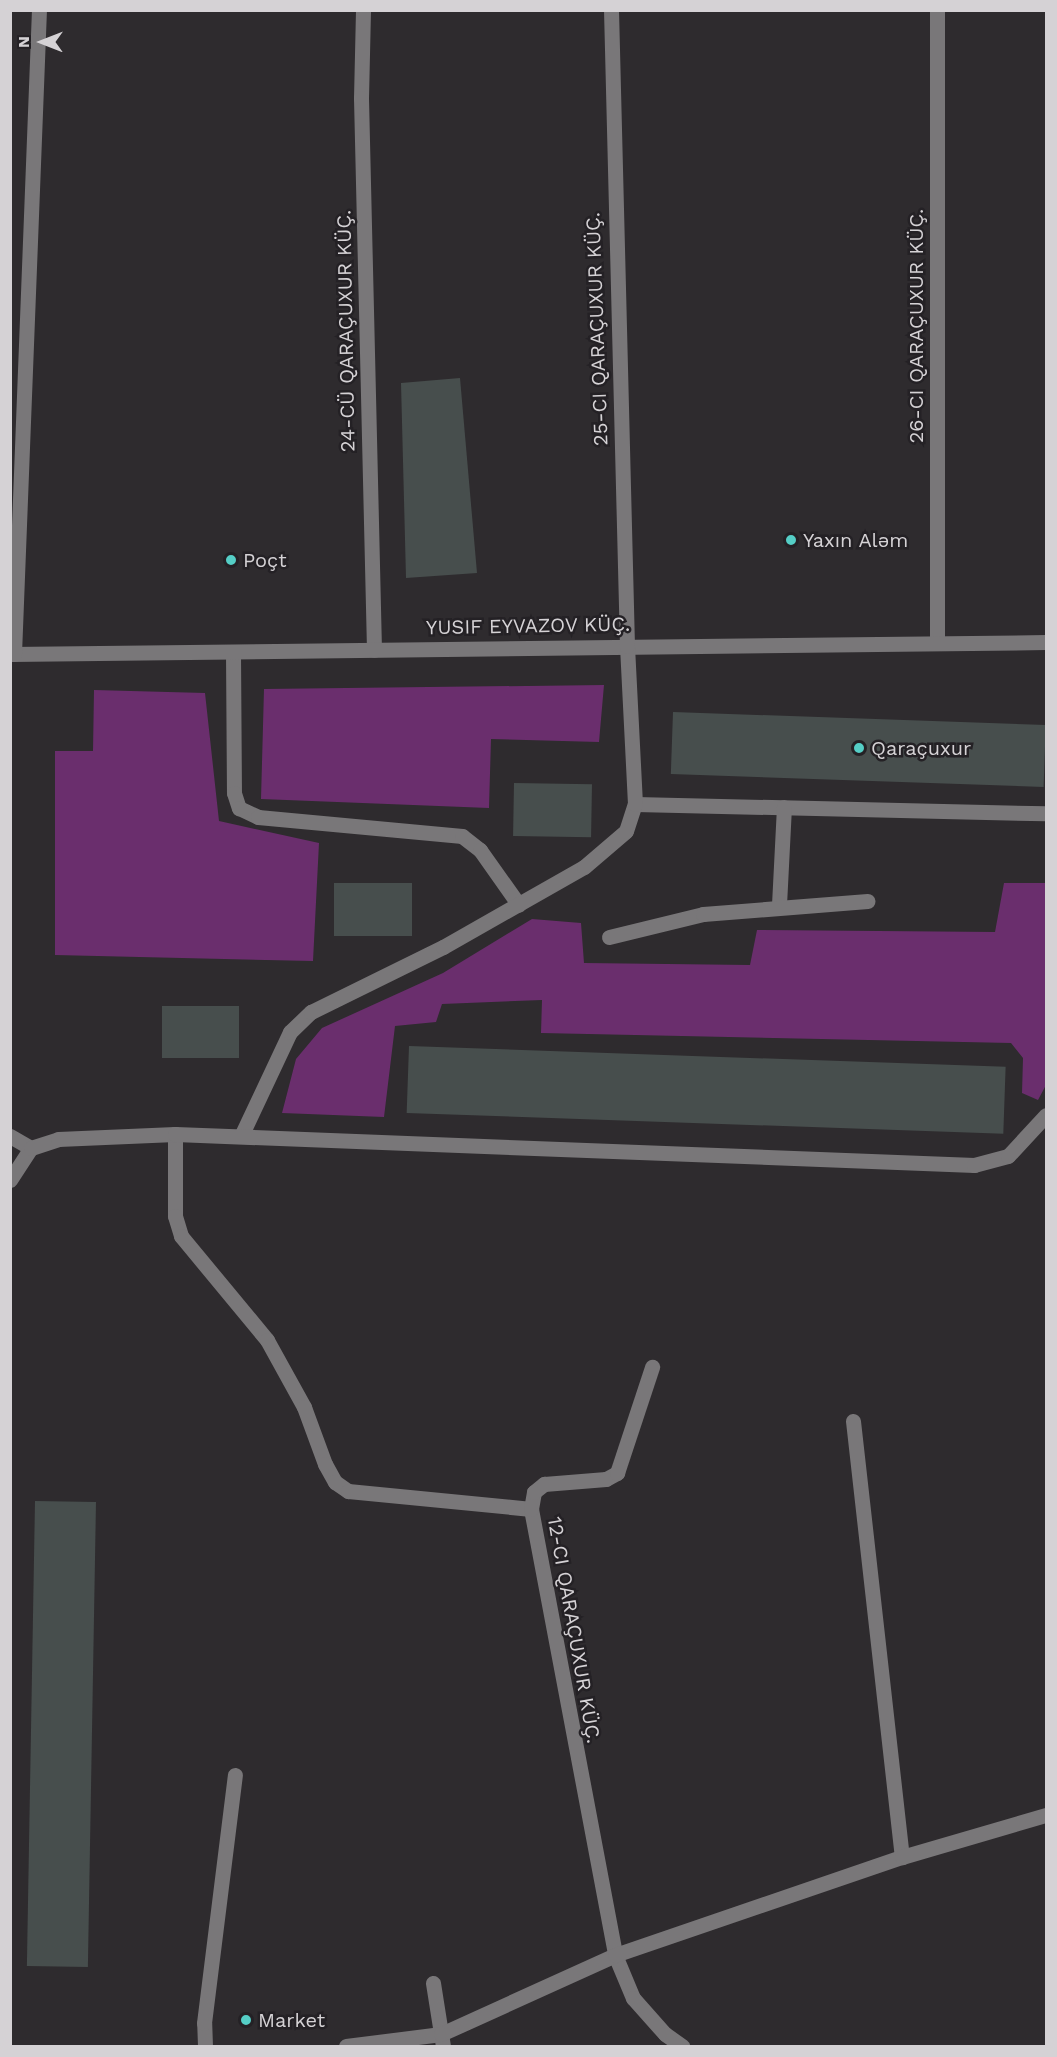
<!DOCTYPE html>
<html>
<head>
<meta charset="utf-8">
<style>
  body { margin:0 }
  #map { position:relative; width:1057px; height:2057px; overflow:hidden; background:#2e2b2e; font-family:"Work Sans",sans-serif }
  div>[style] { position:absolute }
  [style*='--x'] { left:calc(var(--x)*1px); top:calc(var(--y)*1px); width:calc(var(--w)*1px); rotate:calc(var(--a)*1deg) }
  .green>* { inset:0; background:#6a2e6d }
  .building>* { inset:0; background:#474e4d; transform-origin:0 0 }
  .minor>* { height:15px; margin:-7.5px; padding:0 7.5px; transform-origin:7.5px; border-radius:7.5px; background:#797779 }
  .dots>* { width:16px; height:16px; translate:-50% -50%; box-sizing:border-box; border:3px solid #242125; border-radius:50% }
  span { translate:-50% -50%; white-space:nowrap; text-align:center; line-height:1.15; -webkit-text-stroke:5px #242125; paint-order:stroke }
  .street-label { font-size:20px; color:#d5d2d5 }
  .poi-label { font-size:20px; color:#d5d2d5 }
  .left { translate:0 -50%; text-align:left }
  .frame { position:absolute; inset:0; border:12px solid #d5d2d5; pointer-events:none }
  .north { position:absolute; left:12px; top:12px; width:60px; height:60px; -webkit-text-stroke:4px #242125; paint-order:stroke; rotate:270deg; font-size:16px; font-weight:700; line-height:24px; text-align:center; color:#d5d2d5 }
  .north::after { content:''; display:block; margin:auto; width:21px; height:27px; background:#d5d2d5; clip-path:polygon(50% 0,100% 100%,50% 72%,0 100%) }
</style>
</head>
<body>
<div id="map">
  <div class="green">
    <i style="clip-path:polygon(604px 685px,599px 742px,491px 739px,489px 808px,261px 799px,264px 689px)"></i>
    <i style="clip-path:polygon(94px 690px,205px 693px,219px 821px,319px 843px,313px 961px,55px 955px,55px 751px,93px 751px)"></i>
    <i style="clip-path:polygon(1004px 883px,1046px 883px,1046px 1085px,1038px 1100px,1022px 1093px,1023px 1058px,1011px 1043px,541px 1033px,542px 1000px,442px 1004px,436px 1022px,395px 1026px,384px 1117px,282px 1113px,296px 1059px,322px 1028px,443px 973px,532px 919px,581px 923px,584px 963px,750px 965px,757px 930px,995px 932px)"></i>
  </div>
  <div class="building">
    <i style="clip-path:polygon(460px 378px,477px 573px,406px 578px,401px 383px)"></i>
    <i style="left:673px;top:712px;width:373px;height:62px;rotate:2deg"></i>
    <i style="left:514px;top:783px;width:78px;height:53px;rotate:1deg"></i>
    <i style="left:334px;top:883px;width:78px;height:53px"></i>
    <i style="left:162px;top:1006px;width:77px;height:52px"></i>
    <i style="left:409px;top:1046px;width:597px;height:67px;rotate:2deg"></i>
    <i style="left:35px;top:1501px;width:61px;height:465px;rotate:1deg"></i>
  </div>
  <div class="minor">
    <i style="--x:363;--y:10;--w:88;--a:91.3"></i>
    <i style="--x:361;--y:98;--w:552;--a:88.65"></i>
    <i style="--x:937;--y:641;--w:631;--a:-90"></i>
    <i style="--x:233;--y:653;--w:140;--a:89.6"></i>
    <i style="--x:234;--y:793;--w:16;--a:72"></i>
    <i style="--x:239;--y:808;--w:21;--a:25"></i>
    <i style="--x:258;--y:817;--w:205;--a:5.3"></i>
    <i style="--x:462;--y:836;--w:23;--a:38"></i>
    <i style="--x:480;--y:850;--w:67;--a:54.7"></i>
    <i style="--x:10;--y:654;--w:1036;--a:-0.66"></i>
    <i style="--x:14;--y:654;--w:644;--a:-87.78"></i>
    <i style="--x:635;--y:804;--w:411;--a:1.3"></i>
    <i style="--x:779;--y:905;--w:98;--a:-87.1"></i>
    <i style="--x:609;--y:937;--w:97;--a:-13.7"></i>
    <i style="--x:703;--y:914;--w:165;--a:-4.5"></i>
    <i style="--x:175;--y:1134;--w:82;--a:90"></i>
    <i style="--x:175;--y:1216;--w:21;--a:73"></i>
    <i style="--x:181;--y:1236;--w:135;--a:50.4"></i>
    <i style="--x:267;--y:1340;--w:77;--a:61.1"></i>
    <i style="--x:304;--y:1407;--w:61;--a:69.8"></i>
    <i style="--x:325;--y:1464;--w:21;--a:61"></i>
    <i style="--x:335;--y:1482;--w:16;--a:35"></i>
    <i style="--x:348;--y:1491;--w:184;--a:5.6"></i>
    <i style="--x:531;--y:1509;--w:454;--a:79.3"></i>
    <i style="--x:615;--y:1955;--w:47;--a:67.3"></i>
    <i style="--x:633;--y:1998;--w:48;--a:48.4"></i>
    <i style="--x:665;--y:2034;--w:21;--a:35"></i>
    <i style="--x:242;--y:1134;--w:113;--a:-64.8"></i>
    <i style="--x:290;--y:1032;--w:29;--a:-44"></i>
    <i style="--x:311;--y:1012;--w:147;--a:-26.2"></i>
    <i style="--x:443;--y:947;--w:162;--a:-29.6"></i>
    <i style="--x:584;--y:867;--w:55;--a:-40.6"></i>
    <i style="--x:626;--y:831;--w:28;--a:-72"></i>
    <i style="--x:635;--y:804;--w:158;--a:-92.9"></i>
    <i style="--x:627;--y:646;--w:636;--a:-91.44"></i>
    <i style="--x:10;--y:1136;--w:24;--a:30"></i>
    <i style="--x:10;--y:1180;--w:38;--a:-57"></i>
    <i style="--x:31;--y:1148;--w:28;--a:-18"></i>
    <i style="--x:58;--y:1139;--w:117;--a:-2.4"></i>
    <i style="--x:175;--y:1134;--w:800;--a:2.22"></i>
    <i style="--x:974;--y:1165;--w:35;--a:-15"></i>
    <i style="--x:1008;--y:1156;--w:56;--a:-47.2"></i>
    <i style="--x:853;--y:1421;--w:439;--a:83.6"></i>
    <i style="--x:531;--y:1509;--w:17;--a:-80"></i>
    <i style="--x:534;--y:1492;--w:13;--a:-39"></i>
    <i style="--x:544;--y:1484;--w:62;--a:-4.6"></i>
    <i style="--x:606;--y:1479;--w:13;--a:-29"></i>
    <i style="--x:617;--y:1473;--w:112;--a:-71.7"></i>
    <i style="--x:433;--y:1983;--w:64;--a:81"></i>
    <i style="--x:205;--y:2046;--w:23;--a:-92"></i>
    <i style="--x:204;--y:2023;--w:250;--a:-82.9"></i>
    <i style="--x:346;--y:2046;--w:96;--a:-7.2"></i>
    <i style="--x:441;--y:2034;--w:191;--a:-24.4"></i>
    <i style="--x:615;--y:1955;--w:303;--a:-18.9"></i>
    <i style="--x:902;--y:1857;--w:150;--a:-16.3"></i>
  </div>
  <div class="dots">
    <i style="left:791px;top:540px;background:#55cec6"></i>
    <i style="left:231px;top:560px;background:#55cec6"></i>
    <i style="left:859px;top:748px;background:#55cec6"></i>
    <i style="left:246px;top:2020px;background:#55cec6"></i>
  </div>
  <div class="street-label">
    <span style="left:916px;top:326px;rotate:-90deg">26-CI QARAÇUXUR KÜÇ.</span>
    <span style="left:597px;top:329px;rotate:-92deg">25-CI QARAÇUXUR KÜÇ.</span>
    <span style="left:346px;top:331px;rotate:-91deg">24-CÜ QARAÇUXUR KÜÇ.</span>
    <span style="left:528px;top:626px;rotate:-1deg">YUSIF EYVAZOV KÜÇ.</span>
    <span style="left:574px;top:1630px;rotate:80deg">12-CI QARAÇUXUR KÜÇ.</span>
  </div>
  <div class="poi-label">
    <span class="left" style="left:803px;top:540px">Yaxın Aləm</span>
    <span class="left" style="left:243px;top:560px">Poçt</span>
    <span class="left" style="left:871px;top:748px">Qaraçuxur</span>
    <span class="left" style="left:258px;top:2020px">Market</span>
  </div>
  <div class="frame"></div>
  <div class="north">N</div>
</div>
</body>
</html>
